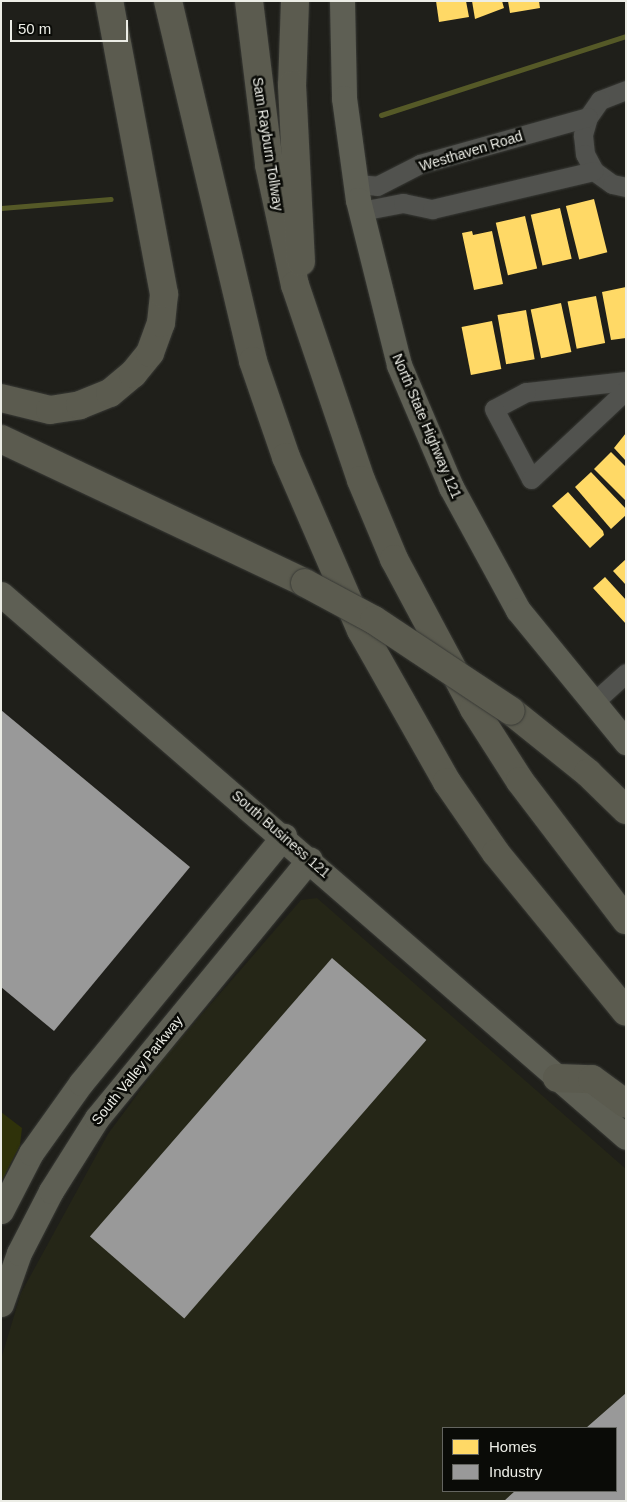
<!DOCTYPE html>
<html>
<head>
<meta charset="utf-8">
<style>
  body { margin:0 }
  #map { position:relative; width:627px; height:1502px; overflow:hidden; background:#1f1f1a; font-family:Helvetica,sans-serif }
  div>[style] { position:absolute }
  [style*='--x'] { left:calc(var(--x)*1px); top:calc(var(--y)*1px); width:calc(var(--w)*1px); rotate:calc(var(--a)*1deg) }
  .built>* { inset:0; background:#252617 }
  .green>* { inset:0; background:#2f320a }
  .homes>* { inset:0; background:#ffd966; transform-origin:0 0 }
  .industry>* { inset:0; background:#999; transform-origin:0 0 }
  .stream>* { height:5px; margin:-2.5px; padding:0 2.5px; transform-origin:2.5px; border-radius:2.5px; background:#555927 }
  .roads { filter:drop-shadow(0 0 1px #393a36) drop-shadow(0 0 1px #393a36) }
  .minor>* { height:19px; margin:-9.5px; padding:0 9.5px; transform-origin:9.5px; border-radius:9.5px; background:#51524e }
  .major>* { height:25px; margin:-12.5px; padding:0 12.5px; transform-origin:12.5px; border-radius:12.5px; background:#5e5f54 }
  .highway>* { height:28px; margin:-14px; padding:0 14px; transform-origin:14px; border-radius:14px; background:#5b5b4f }
  .bridges { filter:drop-shadow(0 0 1px #393a36) drop-shadow(0 0 1px #393a36) }
  .highway-bridge>* { height:28px; margin:-14px; padding:0 14px; transform-origin:14px; border-radius:14px; background:#5b5b4f }
  span { translate:-50% -50%; white-space:nowrap; text-align:center; line-height:1.15; -webkit-text-stroke:5px #0a0b07; paint-order:stroke }
  .street-label { font-size:14px; color:#ecede6 }
  .frame { position:absolute; inset:0; border:2px solid #ecede6; pointer-events:none }
  .legend { position:absolute; left:442px; top:1427px; width:175px; height:65px; box-sizing:border-box; background:#0a0b07; border:1px solid #646560; margin:0; padding:6px 9px; list-style:none; font-size:15px; color:#ecede6 }
  .legend li { display:flex; align-items:center; gap:10px; height:25px }
  .legend b { width:25px; border:1px solid #646560 }
  .scale { position:absolute; left:10px; top:20px; width:118px; height:22px; box-sizing:border-box; border:2px solid #ecede6; border-top:0; padding-left:6px; font-size:15px; line-height:18px; white-space:nowrap; color:#ecede6; -webkit-text-stroke:4px #0a0b07; paint-order:stroke }
</style>
</head>
<body>
<div id="map">
  <div class="built">
    <i style="clip-path:polygon(evenodd,317px 898px,626px 1169px,626px 1501px,1px 1501px,1px 1359px,21px 1293px,108px 1134px,164px 1058px,301px 900px,317px 898px,443px 1428px,616px 1428px,616px 1491px,443px 1491px,443px 1428px)"></i>
  </div>
  <div class="green">
    <i style="clip-path:polygon(1px 1112px,22px 1128px,20px 1145px,1px 1182px)"></i>
  </div>
  <div class="homes">
    <i style="clip-path:polygon(436px 1px,466px 1px,469px 17px,439px 22px)"></i>
    <i style="clip-path:polygon(472px 1px,502px 1px,504px 8px,475px 19px)"></i>
    <i style="clip-path:polygon(508px 1px,539px 1px,540px 8px,510px 13px)"></i>
    <i style="left:594px;top:199px;width:55px;height:29px;rotate:76deg"></i>
    <i style="left:560px;top:208px;width:52px;height:30px;rotate:77deg"></i>
    <i style="left:525px;top:216px;width:54px;height:30px;rotate:77deg"></i>
    <i style="clip-path:polygon(472px 231px,473px 235px,492px 231px,503px 284px,474px 290px,462px 233px)"></i>
    <i style="clip-path:polygon(626px 287px,626px 338px,611px 340px,602px 292px)"></i>
    <i style="left:596px;top:296px;width:48px;height:29px;rotate:79deg"></i>
    <i style="left:561px;top:303px;width:50px;height:31px;rotate:78deg"></i>
    <i style="left:526px;top:310px;width:50px;height:29px;rotate:80deg"></i>
    <i style="left:492px;top:321px;width:49px;height:31px;rotate:79deg"></i>
    <i style="clip-path:polygon(626px 433px,626px 461px,614px 448px)"></i>
    <i style="clip-path:polygon(611px 452px,626px 467px,626px 501px,594px 469px)"></i>
    <i style="clip-path:polygon(591px 472px,626px 509px,626px 515px,611px 529px,575px 487px)"></i>
    <i style="clip-path:polygon(568px 492px,603px 531px,604px 535px,590px 548px,552px 506px)"></i>
    <i style="clip-path:polygon(626px 559px,626px 585px,613px 571px)"></i>
    <i style="clip-path:polygon(605px 577px,626px 600px,626px 624px,593px 588px)"></i>
  </div>
  <div class="industry">
    <i style="clip-path:polygon(1px 710px,190px 867px,54px 1031px,1px 987px)"></i>
    <i style="left:332px;top:958px;width:125px;height:369px;rotate:41deg"></i>
    <i style="clip-path:polygon(626px 1393px,626px 1501px,504px 1501px,515px 1491px,616px 1491px,616px 1428px,586px 1428px)"></i>
  </div>
  <div class="stream">
    <i style="--x:381;--y:115;--w:257;--a:-17.9"></i>
    <i style="--x:1;--y:208;--w:110;--a:-4.7"></i>
  </div>
  <div class="roads">
    <div class="minor">
      <i style="--x:626;--y:90;--w:28;--a:159"></i>
      <i style="--x:600;--y:100;--w:21;--a:125"></i>
      <i style="--x:588;--y:117;--w:19;--a:106"></i>
      <i style="--x:583;--y:135;--w:19;--a:84"></i>
      <i style="--x:585;--y:154;--w:19;--a:62"></i>
      <i style="--x:594;--y:171;--w:22;--a:36"></i>
      <i style="--x:612;--y:184;--w:14;--a:12"></i>
      <i style="--x:356;--y:184;--w:21;--a:5"></i>
      <i style="--x:377;--y:186;--w:48;--a:-27.1"></i>
      <i style="--x:420;--y:164;--w:174;--a:-15.6"></i>
      <i style="--x:361;--y:211;--w:43;--a:-10.8"></i>
      <i style="--x:403;--y:203;--w:30;--a:12"></i>
      <i style="--x:432;--y:209;--w:166;--a:-13.2"></i>
      <i style="--x:626;--y:381;--w:101;--a:173.7"></i>
      <i style="--x:526;--y:392;--w:36;--a:152"></i>
      <i style="--x:494;--y:409;--w:79;--a:62.1"></i>
      <i style="--x:531;--y:479;--w:130;--a:-43.1"></i>
      <i style="--x:594;--y:702;--w:43;--a:-42.2"></i>
    </div>
    <div class="major">
      <i style="--x:342;--y:1;--w:97;--a:88.8"></i>
      <i style="--x:344;--y:98;--w:103;--a:82.2"></i>
      <i style="--x:358;--y:200;--w:170;--a:76"></i>
      <i style="--x:399;--y:365;--w:133;--a:66.9"></i>
      <i style="--x:451;--y:487;--w:140;--a:61.4"></i>
      <i style="--x:518;--y:610;--w:171;--a:50.7"></i>
      <i style="--x:1;--y:594;--w:828;--a:40.98"></i>
      <i style="--x:1;--y:1211;--w:65;--a:-62.7"></i>
      <i style="--x:31;--y:1153;--w:86;--a:-54.5"></i>
      <i style="--x:81;--y:1083;--w:320;--a:-50.6"></i>
      <i style="--x:1;--y:1304;--w:54;--a:-70.6"></i>
      <i style="--x:19;--y:1253;--w:70;--a:-62.7"></i>
      <i style="--x:51;--y:1191;--w:86;--a:-57.8"></i>
      <i style="--x:97;--y:1118;--w:335;--a:-50.6"></i>
    </div>
    <div class="highway">
      <i style="--x:168;--y:1;--w:370;--a:76.7"></i>
      <i style="--x:253;--y:361;--w:102;--a:71"></i>
      <i style="--x:286;--y:457;--w:189;--a:66.6"></i>
      <i style="--x:361;--y:630;--w:175;--a:60.5"></i>
      <i style="--x:447;--y:782;--w:86;--a:55.4"></i>
      <i style="--x:496;--y:853;--w:205;--a:50.7"></i>
      <i style="--x:249;--y:1;--w:165;--a:83"></i>
      <i style="--x:269;--y:165;--w:123;--a:77.8"></i>
      <i style="--x:295;--y:285;--w:206;--a:71.3"></i>
      <i style="--x:361;--y:480;--w:86;--a:67.3"></i>
      <i style="--x:394;--y:559;--w:170;--a:61.9"></i>
      <i style="--x:474;--y:709;--w:85;--a:57.4"></i>
      <i style="--x:520;--y:781;--w:175;--a:52.7"></i>
      <i style="--x:295;--y:1;--w:84;--a:92"></i>
      <i style="--x:292;--y:85;--w:177;--a:87.1"></i>
      <i style="--x:1;--y:398;--w:50;--a:13.8"></i>
      <i style="--x:50;--y:410;--w:30;--a:-9"></i>
      <i style="--x:80;--y:405;--w:32;--a:-22"></i>
      <i style="--x:110;--y:393;--w:30;--a:-40"></i>
      <i style="--x:133;--y:374;--w:27;--a:-51"></i>
      <i style="--x:150;--y:353;--w:32;--a:-70"></i>
      <i style="--x:161;--y:323;--w:29;--a:-84"></i>
      <i style="--x:164;--y:294;--w:298;--a:-100.6"></i>
      <i style="--x:1;--y:439;--w:336;--a:25.3"></i>
      <i style="--x:511;--y:711;--w:99;--a:38.8"></i>
      <i style="--x:588;--y:773;--w:53;--a:44.2"></i>
      <i style="--x:557;--y:1078;--w:35;--a:2"></i>
      <i style="--x:592;--y:1079;--w:42;--a:36.3"></i>
    </div>
  </div>
  <div class="bridges">
    <div class="highway-bridge">
      <i style="--x:305;--y:583;--w:78;--a:28.2"></i>
      <i style="--x:374;--y:620;--w:164;--a:33.6"></i>
    </div>
  </div>
  <div class="street-label">
    <span style="left:268px;top:144px;rotate:81deg">Sam Rayburn Tollway</span>
    <span style="left:471px;top:151px;rotate:-17deg">Westhaven Road</span>
    <span style="left:427px;top:426px;rotate:67deg">North State Highway 121</span>
    <span style="left:281px;top:834px;rotate:41deg">South Business 121</span>
    <span style="left:137px;top:1070px;rotate:-51deg">South Valley Parkway</span>
  </div>
  <div class="frame"></div>
  <ul class="legend">
  <li><b style="height:14px;background:#ffd966"></b>Homes</li>
  <li><b style="height:14px;background:#999"></b>Industry</li>
  </ul>
  <div class="scale">50 m</div>
</div>
</body>
</html>
